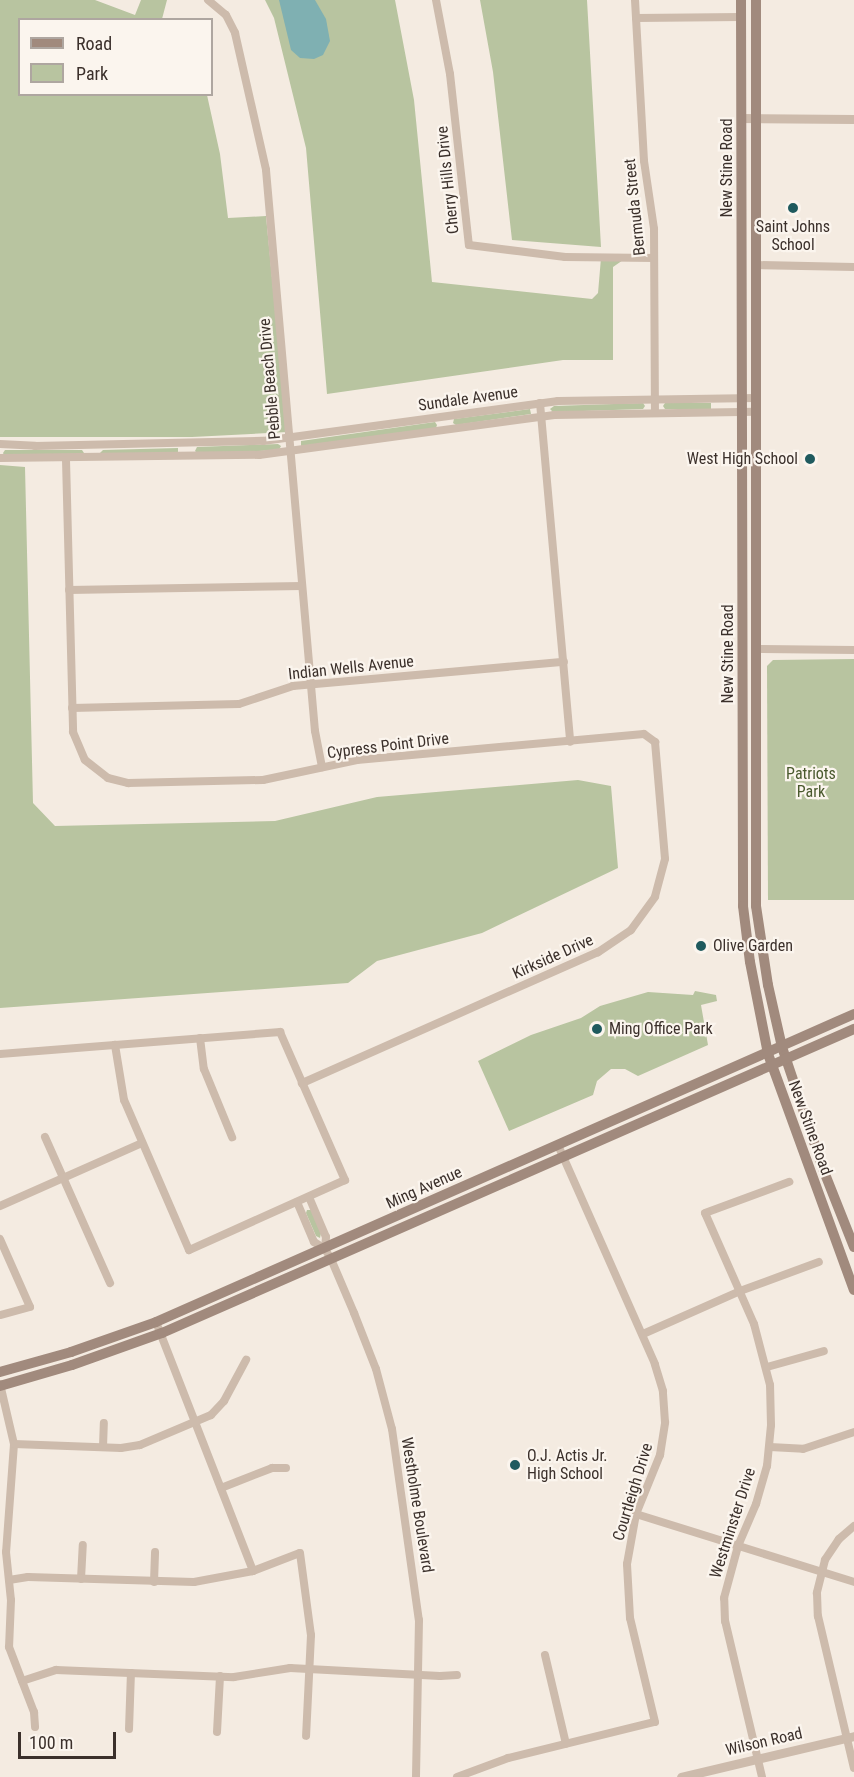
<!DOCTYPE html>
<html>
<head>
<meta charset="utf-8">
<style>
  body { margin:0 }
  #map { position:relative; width:854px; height:1777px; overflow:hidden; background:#f4ebe1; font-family:"Roboto Condensed",sans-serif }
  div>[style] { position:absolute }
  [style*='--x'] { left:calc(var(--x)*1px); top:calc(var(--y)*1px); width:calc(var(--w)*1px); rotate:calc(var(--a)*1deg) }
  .green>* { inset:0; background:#b8c4a0 }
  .water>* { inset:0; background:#7fb0b2 }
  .minor>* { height:8px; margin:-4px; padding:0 4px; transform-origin:4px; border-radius:4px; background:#cdbbac }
  .tertiary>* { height:9px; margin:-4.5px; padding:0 4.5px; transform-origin:4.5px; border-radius:4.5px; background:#cdbbac }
  .secondary>* { height:10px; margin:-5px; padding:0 5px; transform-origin:5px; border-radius:5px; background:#a18a7d }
  .dots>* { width:16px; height:16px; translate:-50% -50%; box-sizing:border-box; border:3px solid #fbf5ee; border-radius:50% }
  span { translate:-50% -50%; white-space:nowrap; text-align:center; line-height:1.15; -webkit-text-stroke:4.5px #fbf5ee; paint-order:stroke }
  .street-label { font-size:16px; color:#3b302b }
  .poi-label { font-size:16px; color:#3b302b }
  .right { translate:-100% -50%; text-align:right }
  .left { translate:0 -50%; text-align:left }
  .park-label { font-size:16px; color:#4a5a2e }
  .legend { position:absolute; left:18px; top:18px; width:195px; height:78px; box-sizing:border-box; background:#fbf5ee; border:2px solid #aea6a0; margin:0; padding:8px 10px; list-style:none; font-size:18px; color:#3b302b }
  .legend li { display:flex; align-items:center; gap:12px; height:30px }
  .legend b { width:30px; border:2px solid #aea6a0 }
  .scale { position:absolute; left:18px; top:1732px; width:98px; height:27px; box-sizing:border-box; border:3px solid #3b302b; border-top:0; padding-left:8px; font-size:18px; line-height:21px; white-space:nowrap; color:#3b302b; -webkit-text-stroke:4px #fbf5ee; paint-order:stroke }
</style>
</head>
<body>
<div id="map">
  <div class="green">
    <i style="clip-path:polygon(0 0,95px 0,135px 15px,141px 0,167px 0,162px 19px,20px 20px,20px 94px,207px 95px,220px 154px,228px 218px,266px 216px,287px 432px,192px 437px,0 437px)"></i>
    <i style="clip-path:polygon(265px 0,395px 0,414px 100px,432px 282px,592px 299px,598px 293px,601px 258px,626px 258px,613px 267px,613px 360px,563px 360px,327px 394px,306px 148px,274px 18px)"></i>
    <i style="clip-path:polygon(480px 0,587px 0,601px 247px,512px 240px,493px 72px)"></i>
    <i style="clip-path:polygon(643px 403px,645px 406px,643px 409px,553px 412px,550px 409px,554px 406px)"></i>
    <i style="clip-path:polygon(665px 403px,711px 403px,711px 409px,665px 409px,663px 406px)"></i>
    <i style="clip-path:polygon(530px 409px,531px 414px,456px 425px,453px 423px,454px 419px)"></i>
    <i style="clip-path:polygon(435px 422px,437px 425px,436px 428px,301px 446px,301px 441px)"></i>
    <i style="clip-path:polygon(278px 444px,281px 446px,279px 450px,198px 454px,195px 451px,197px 447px)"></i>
    <i style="clip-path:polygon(178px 448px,178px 454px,100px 453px,103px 450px)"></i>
    <i style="clip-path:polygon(5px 450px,82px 450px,84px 453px,84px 455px,5px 457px,3px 453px)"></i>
    <i style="clip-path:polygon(0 465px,25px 467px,33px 803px,55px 826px,275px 821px,377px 797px,578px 780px,611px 786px,618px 868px,482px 933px,377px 961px,348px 983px,0 1008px)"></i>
    <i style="clip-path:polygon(854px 659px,854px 900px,768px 900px,767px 666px,773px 660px)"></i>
    <i style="clip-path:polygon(695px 991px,716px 995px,717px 1001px,701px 1005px,708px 1045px,638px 1076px,625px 1069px,611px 1069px,597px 1081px,593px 1095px,509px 1131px,478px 1061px,531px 1035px,581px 1018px,600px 1006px,648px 992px,693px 995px)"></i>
    <i style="clip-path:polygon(311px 1210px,321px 1233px,320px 1238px,316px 1236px,306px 1213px,307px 1210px)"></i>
  </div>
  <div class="water">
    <i style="clip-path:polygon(279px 0,315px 0,326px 19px,330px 41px,323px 55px,314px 59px,300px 58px,291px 50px)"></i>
  </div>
  <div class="minor">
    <i style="--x:208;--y:0;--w:23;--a:40"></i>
    <i style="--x:226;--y:15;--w:20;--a:63"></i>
    <i style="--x:235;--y:33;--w:140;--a:77.2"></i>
    <i style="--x:266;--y:170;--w:563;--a:85.01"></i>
    <i style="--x:315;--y:731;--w:37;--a:79"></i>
    <i style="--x:436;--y:0;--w:75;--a:79.3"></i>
    <i style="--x:450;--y:74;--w:172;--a:83.7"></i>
    <i style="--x:469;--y:245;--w:97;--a:7.1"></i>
    <i style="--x:565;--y:257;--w:89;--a:0.6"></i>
    <i style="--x:635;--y:0;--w:161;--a:86.8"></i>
    <i style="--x:644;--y:161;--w:69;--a:81.6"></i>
    <i style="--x:654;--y:229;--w:183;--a:89.7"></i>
    <i style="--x:636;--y:18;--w:105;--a:-0.5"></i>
    <i style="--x:756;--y:265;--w:98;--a:1.2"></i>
    <i style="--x:540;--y:403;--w:340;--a:84.9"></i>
    <i style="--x:0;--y:444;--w:35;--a:3"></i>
    <i style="--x:35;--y:446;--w:228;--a:-1.3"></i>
    <i style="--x:263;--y:441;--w:298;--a:-7.7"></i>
    <i style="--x:558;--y:401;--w:198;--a:-0.9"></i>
    <i style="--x:0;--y:458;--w:259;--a:-0.7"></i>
    <i style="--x:259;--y:455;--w:298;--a:-7.7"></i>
    <i style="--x:554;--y:415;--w:202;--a:-0.9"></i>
    <i style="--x:66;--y:460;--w:272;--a:88.5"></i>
    <i style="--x:73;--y:732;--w:30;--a:67"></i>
    <i style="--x:85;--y:760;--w:29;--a:38"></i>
    <i style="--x:108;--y:778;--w:21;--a:14"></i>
    <i style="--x:128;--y:783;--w:135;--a:-1.3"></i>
    <i style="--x:263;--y:780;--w:96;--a:-12"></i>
    <i style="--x:357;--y:760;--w:288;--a:-5.2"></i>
    <i style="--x:644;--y:734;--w:14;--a:36"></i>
    <i style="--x:655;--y:742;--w:117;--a:85.1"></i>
    <i style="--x:665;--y:859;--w:39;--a:105"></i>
    <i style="--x:655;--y:897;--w:41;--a:126"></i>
    <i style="--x:631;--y:930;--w:40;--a:146"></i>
    <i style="--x:598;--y:952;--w:324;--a:156.1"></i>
    <i style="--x:69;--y:590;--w:233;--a:-1"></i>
    <i style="--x:757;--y:649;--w:97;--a:0.6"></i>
    <i style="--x:72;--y:708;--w:167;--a:-1.4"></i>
    <i style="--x:239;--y:704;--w:57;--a:-18.4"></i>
    <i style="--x:293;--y:686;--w:272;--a:-5.1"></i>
    <i style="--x:200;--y:1038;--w:31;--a:83"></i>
    <i style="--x:204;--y:1069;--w:74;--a:67.6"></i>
    <i style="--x:0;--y:1054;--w:115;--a:-4.5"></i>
    <i style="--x:115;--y:1045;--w:166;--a:-4.5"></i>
    <i style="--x:280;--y:1032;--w:162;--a:66.3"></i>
    <i style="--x:345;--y:1180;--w:171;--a:155.8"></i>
    <i style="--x:189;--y:1250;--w:163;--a:-113.4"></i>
    <i style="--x:124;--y:1100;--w:56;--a:-99.3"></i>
    <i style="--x:45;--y:1137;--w:160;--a:66"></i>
    <i style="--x:309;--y:1197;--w:43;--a:67"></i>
    <i style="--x:326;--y:1237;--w:12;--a:95"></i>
    <i style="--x:297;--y:1202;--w:43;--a:67"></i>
    <i style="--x:314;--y:1242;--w:13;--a:32"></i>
    <i style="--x:325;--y:1249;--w:12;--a:59"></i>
    <i style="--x:331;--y:1259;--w:59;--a:66.9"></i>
    <i style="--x:354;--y:1313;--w:60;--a:68.6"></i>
    <i style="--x:376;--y:1369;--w:62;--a:75.1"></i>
    <i style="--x:392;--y:1429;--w:193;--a:82"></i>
    <i style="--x:419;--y:1620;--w:157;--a:91.1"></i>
    <i style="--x:0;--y:1206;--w:155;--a:-23.9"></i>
    <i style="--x:0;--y:1239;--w:74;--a:66.2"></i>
    <i style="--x:30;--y:1307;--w:31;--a:165"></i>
    <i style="--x:156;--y:1322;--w:267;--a:68.7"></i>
    <i style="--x:643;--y:1334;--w:106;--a:-23.9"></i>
    <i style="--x:740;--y:1291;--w:84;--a:-20.2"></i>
    <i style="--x:767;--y:1367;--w:59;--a:-15.7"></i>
    <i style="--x:0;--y:1384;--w:62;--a:76.9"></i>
    <i style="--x:14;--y:1444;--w:108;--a:94.2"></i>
    <i style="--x:6;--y:1552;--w:48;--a:84.1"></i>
    <i style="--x:11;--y:1600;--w:47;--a:92.4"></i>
    <i style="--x:9;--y:1647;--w:70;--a:69"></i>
    <i style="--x:34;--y:1712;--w:15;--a:86"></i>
    <i style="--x:14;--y:1444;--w:107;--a:2.1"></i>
    <i style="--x:121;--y:1448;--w:19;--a:-9"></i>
    <i style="--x:140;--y:1445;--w:77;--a:-22.9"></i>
    <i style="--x:211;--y:1415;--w:19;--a:-47"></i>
    <i style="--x:224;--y:1401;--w:47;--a:-61.8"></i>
    <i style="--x:103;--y:1447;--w:24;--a:-88"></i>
    <i style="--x:770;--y:1447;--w:33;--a:3"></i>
    <i style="--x:803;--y:1449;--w:54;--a:-18.4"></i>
    <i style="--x:221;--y:1488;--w:55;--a:-21.4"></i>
    <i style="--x:272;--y:1468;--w:14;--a:0"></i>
    <i style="--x:636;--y:1514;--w:228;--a:17.3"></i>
    <i style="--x:854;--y:1526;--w:20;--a:139"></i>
    <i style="--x:839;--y:1539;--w:25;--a:124"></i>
    <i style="--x:825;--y:1560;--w:34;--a:104"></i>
    <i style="--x:817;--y:1593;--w:23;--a:88"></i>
    <i style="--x:818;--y:1616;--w:156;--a:76.7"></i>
    <i style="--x:81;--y:1579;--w:34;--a:-87"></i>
    <i style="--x:9;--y:1580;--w:19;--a:-9"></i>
    <i style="--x:28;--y:1577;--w:166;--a:1.7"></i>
    <i style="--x:194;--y:1582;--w:60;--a:-10.6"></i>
    <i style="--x:253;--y:1571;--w:50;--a:-21"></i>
    <i style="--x:300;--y:1553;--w:83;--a:82.4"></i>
    <i style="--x:311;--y:1635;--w:101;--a:92.8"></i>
    <i style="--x:154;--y:1582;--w:30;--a:-88"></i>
    <i style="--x:545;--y:1655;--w:91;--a:76.7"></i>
    <i style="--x:22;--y:1681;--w:36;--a:-18"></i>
    <i style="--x:56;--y:1670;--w:178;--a:2.3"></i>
    <i style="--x:234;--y:1677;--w:57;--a:-9.1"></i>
    <i style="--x:290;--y:1668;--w:150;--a:3.1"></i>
    <i style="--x:440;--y:1676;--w:17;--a:-3"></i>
    <i style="--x:129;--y:1729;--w:56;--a:-88"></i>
    <i style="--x:217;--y:1732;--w:56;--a:-86.9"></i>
    <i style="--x:457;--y:1777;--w:54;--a:-20.4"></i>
    <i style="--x:508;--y:1758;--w:151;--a:-13.8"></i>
    <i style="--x:655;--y:1722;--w:107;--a:-103.5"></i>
    <i style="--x:630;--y:1618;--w:54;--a:-93.2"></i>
    <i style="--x:627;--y:1564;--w:51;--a:-79.8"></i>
    <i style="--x:636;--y:1514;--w:64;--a:-67.9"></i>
    <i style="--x:660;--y:1455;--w:33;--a:-81"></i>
    <i style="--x:665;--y:1422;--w:31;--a:-94"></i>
    <i style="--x:663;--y:1391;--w:28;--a:-107"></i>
    <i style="--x:655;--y:1364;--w:240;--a:-113.9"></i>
    <i style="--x:762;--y:1777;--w:160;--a:-103.3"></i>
    <i style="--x:725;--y:1621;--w:23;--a:-92"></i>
    <i style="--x:724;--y:1598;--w:54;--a:-74.9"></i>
    <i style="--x:738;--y:1546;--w:46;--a:-66.8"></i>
    <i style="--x:756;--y:1504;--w:40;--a:-74"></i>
    <i style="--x:767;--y:1466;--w:41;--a:-84.4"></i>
    <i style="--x:771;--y:1425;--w:40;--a:-91.4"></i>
    <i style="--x:770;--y:1385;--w:63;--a:-104.7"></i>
    <i style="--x:754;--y:1324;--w:121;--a:-113.8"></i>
    <i style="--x:705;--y:1213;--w:90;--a:-20.3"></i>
  </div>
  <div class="tertiary">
    <i style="--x:741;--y:118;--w:113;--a:0.5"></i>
    <i style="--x:681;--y:1777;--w:178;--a:-13.3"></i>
  </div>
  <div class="secondary">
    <i style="--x:741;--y:0;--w:906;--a:89.87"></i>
    <i style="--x:743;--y:906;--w:56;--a:82.9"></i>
    <i style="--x:750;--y:962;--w:94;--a:78.9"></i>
    <i style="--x:768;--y:1054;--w:251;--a:70"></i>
    <i style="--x:756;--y:0;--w:906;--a:90"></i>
    <i style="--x:756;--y:906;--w:80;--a:81.4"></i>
    <i style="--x:768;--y:985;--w:64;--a:77.3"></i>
    <i style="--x:782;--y:1047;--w:129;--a:71.4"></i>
    <i style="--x:823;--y:1169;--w:84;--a:68.3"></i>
    <i style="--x:0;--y:1372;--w:74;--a:-15.7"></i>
    <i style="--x:71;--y:1352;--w:90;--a:-19.4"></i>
    <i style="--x:156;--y:1322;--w:763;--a:-23.81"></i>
    <i style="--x:0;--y:1386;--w:75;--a:-16.3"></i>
    <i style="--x:72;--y:1365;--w:96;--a:-19.6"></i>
    <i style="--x:162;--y:1333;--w:756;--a:-23.72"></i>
  </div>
  <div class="dots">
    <i style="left:793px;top:208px;background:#1f5a5e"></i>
    <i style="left:810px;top:459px;background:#1f5a5e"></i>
    <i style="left:701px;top:946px;background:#1f5a5e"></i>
    <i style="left:597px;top:1029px;background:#1f5a5e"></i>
    <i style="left:515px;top:1465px;background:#1f5a5e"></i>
  </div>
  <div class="street-label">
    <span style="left:727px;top:168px;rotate:-90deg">New Stine Road</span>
    <span style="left:448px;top:180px;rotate:-96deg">Cherry Hills Drive</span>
    <span style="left:635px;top:207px;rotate:-96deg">Bermuda Street</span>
    <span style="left:270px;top:379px;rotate:-95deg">Pebble Beach Drive</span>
    <span style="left:468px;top:399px;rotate:-8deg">Sundale Avenue</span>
    <span style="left:728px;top:654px;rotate:-90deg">New Stine Road</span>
    <span style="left:351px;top:668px;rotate:-6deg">Indian Wells Avenue</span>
    <span style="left:388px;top:746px;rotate:-7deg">Cypress Point Drive</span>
    <span style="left:553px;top:957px;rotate:-24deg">Kirkside Drive</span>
    <span style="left:810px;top:1128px;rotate:70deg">New Stine Road</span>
    <span style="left:424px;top:1188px;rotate:-24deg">Ming Avenue</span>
    <span style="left:633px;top:1492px;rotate:-73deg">Courtleigh Drive</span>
    <span style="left:417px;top:1505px;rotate:81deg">Westholme Boulevard</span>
    <span style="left:733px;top:1523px;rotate:-72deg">Westminster Drive</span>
    <span style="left:764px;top:1742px;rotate:-13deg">Wilson Road</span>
  </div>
  <div class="poi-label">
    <span style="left:793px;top:236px">Saint Johns<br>School</span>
    <span class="right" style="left:798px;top:459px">West High School</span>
    <span class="left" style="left:713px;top:946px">Olive Garden</span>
    <span class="left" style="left:609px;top:1029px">Ming Office Park</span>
    <span class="left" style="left:527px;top:1465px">O.J. Actis Jr.<br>High School</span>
  </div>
  <div class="park-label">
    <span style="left:811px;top:783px">Patriots<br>Park</span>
  </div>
  <ul class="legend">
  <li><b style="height:8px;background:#a18a7d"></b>Road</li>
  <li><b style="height:16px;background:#b8c4a0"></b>Park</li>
  </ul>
  <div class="scale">100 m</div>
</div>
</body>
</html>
